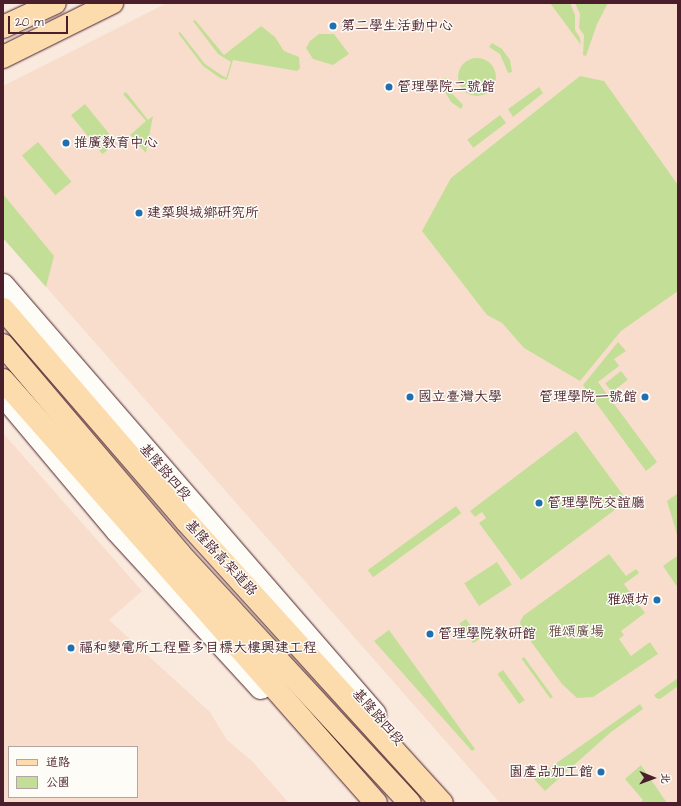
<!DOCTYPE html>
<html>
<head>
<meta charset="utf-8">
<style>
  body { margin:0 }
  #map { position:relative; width:681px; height:806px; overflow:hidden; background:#faeade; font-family:"Architects Daughter","LXGW WenKai TC",sans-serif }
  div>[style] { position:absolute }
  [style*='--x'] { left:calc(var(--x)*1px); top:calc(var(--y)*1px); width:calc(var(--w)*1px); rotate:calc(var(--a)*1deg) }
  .built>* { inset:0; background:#f8ddcc }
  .green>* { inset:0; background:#c3df97; transform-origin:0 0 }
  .round { border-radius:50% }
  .roads { filter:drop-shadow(0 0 1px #4a1f2b) drop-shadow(0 0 1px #4a1f2b) }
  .secondary>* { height:22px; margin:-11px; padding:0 11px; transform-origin:11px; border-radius:11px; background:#fdfcf7 }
  .primary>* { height:22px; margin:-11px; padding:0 11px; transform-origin:11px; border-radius:11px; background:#fcdcac }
  .trunk>* { height:22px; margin:-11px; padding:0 11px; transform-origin:11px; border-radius:11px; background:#fcdcac }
  .dots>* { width:11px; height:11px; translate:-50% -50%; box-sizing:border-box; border:2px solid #fdfcf7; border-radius:50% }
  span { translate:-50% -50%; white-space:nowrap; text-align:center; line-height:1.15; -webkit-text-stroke:3px #fdfcf7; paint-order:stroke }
  .poi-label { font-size:14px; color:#4a1f2b }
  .left { translate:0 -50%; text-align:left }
  .right { translate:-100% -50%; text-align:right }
  .street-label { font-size:14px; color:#4a1f2b }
  .park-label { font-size:14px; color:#684f46 }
  .frame { position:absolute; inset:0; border:4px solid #4a1f2b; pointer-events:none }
  .legend { position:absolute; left:8px; top:746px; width:130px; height:52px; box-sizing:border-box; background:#fdfcf7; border:1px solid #b5a4a5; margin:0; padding:5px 7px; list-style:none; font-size:12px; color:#4a1f2b }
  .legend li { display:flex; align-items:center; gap:8px; height:20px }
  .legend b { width:20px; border:1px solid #b5a4a5 }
  .north { position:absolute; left:633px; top:758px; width:40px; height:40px; -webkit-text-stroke:3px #fdfcf7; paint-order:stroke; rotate:91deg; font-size:11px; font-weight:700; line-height:16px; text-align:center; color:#4a1f2b }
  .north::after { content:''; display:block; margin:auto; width:14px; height:18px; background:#4a1f2b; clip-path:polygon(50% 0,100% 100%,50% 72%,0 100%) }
  .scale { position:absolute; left:8px; top:16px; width:60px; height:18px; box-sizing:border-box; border:2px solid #4a1f2b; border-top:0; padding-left:5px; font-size:12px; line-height:14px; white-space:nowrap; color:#4a1f2b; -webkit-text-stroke:3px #fdfcf7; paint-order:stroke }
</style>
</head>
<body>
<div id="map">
  <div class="built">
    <i style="clip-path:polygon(167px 3px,678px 3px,678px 803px,500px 803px,3px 238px,3px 86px)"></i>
    <i style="clip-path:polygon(evenodd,3px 433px,142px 591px,109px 620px,210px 712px,227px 740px,252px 761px,289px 803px,3px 803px,3px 433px,9px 747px,137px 747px,137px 797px,9px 797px,9px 747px)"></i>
  </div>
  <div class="green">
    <i style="clip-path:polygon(550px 3px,570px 3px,575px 15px,575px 30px,580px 38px,581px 45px)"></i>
    <i style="clip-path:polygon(575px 3px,608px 3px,597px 24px,586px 56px,583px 55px,584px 35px,579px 28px,580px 14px)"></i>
    <i style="clip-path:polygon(195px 20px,224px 55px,261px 26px,275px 37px,284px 51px,299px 57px,300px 68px,297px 71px,233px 60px,227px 80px,220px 78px,203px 66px,178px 33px,180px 32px,205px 64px,226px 78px,231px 62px,218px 54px,193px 21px)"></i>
    <i style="clip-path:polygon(319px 34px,334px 34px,349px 54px,333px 65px,313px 59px,306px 48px,310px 41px)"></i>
    <i style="clip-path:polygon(492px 43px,502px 49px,510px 60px,512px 72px,508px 73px,500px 54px,489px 47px)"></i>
    <i class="round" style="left:458px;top:58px;width:38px;height:38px"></i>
    <i style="clip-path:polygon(580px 76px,604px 81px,678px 185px,678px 291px,621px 331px,580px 381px,524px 348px,502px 323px,487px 315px,422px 231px,451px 178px)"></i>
    <i style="clip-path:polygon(447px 78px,449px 90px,463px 105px,461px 109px,451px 102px,444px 90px,442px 79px)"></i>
    <i style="clip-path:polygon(539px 87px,543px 93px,513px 117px,508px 109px)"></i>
    <i style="clip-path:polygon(126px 92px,148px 120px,153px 116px,146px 153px,130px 135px,146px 121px,123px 94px)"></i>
    <i style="left:85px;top:104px;width:50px;height:18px;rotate:51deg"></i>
    <i style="left:500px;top:115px;width:10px;height:41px;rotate:53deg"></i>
    <i style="left:38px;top:142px;width:52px;height:21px;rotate:50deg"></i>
    <i style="clip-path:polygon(3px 194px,54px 256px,46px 287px,3px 238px)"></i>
    <i style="clip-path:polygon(618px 342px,626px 351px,614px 359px,619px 366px,598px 382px,657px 462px,646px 471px,583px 385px)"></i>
    <i style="left:621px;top:371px;width:11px;height:20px;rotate:52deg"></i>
    <i style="clip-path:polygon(576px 431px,623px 495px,612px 504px,616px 509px,521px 580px,479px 523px,486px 518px,482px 512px,475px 517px,470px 511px)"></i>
    <i style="clip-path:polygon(678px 493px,678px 538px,667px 501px)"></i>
    <i style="left:456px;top:506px;width:9px;height:109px;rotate:54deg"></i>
    <i style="clip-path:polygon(609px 554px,626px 576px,636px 569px,638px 571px,639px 573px,624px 584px,645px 613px,621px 631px,624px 635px,619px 639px,631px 656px,650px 642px,658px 654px,593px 697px,577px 698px,562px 684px,521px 628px,520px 622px,523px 616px)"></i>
    <i style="clip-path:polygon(677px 556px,678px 558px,678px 588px,663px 566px)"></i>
    <i style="left:497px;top:562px;width:27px;height:39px;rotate:57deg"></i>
    <i style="left:466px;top:619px;width:24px;height:8px;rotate:55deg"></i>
    <i style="clip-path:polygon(389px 630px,475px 749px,472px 751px,374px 641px)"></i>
    <i style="left:524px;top:657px;width:49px;height:3px;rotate:54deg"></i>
    <i style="left:503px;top:670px;width:37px;height:7px;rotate:54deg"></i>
    <i style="clip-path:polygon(678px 678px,678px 686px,660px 699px,656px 698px,654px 695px)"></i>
    <i style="clip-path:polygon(640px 704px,643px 709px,611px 732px,545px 791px,534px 779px)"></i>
    <i style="clip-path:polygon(641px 765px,667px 803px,640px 803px,643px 800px,625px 779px)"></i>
  </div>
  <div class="roads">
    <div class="secondary">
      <i style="--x:3;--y:285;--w:568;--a:49.07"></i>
      <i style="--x:7;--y:400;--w:171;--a:50"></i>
      <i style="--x:117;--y:531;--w:213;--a:47.5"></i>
    </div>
    <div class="primary">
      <i style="--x:3;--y:27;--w:57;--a:-24.8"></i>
      <i style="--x:3;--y:57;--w:122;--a:-26.4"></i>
    </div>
    <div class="trunk">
      <i style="--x:3;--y:309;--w:280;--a:49.2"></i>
      <i style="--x:186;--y:521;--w:381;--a:47.8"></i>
      <i style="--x:3;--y:345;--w:274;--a:49.7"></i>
      <i style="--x:180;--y:554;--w:339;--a:47.3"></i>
      <i style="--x:3;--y:380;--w:564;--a:48.59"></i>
    </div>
  </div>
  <div class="dots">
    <i style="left:333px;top:26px;background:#1f6fb2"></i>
    <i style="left:389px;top:87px;background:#1f6fb2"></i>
    <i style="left:66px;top:143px;background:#1f6fb2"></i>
    <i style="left:139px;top:213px;background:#1f6fb2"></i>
    <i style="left:410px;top:397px;background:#1f6fb2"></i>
    <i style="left:645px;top:397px;background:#1f6fb2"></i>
    <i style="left:539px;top:503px;background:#1f6fb2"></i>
    <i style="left:657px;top:600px;background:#1f6fb2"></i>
    <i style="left:430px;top:634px;background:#1f6fb2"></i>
    <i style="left:71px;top:648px;background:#1f6fb2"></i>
    <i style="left:601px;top:772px;background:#1f6fb2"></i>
  </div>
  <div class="poi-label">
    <span class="left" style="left:341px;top:26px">第二學生活動中心</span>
    <span class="left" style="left:397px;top:87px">管理學院二號館</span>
    <span class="left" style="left:74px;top:143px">推廣教育中心</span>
    <span class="left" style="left:147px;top:213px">建築與城鄉研究所</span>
    <span class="left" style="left:418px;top:397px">國立臺灣大學</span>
    <span class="right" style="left:637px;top:397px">管理學院一號館</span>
    <span class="left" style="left:547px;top:503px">管理學院交誼廳</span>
    <span class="right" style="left:649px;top:600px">雅頌坊</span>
    <span class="left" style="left:438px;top:634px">管理學院教研館</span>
    <span class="left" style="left:79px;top:648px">福和變電所工程暨多目標大樓興建工程</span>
    <span class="right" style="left:593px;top:772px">園產品加工館</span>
  </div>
  <div class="street-label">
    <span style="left:165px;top:472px;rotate:49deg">基隆路四段</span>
    <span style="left:221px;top:558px;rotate:47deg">基隆路高架道路</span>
    <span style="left:378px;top:717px;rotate:49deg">基隆路四段</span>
  </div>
  <div class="park-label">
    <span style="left:576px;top:632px">雅頌廣場</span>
  </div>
  <div class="frame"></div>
  <ul class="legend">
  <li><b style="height:5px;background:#fcdcac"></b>道路</li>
  <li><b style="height:11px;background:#c3df97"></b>公園</li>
  </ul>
  <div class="north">北</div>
  <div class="scale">20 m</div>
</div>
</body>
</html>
